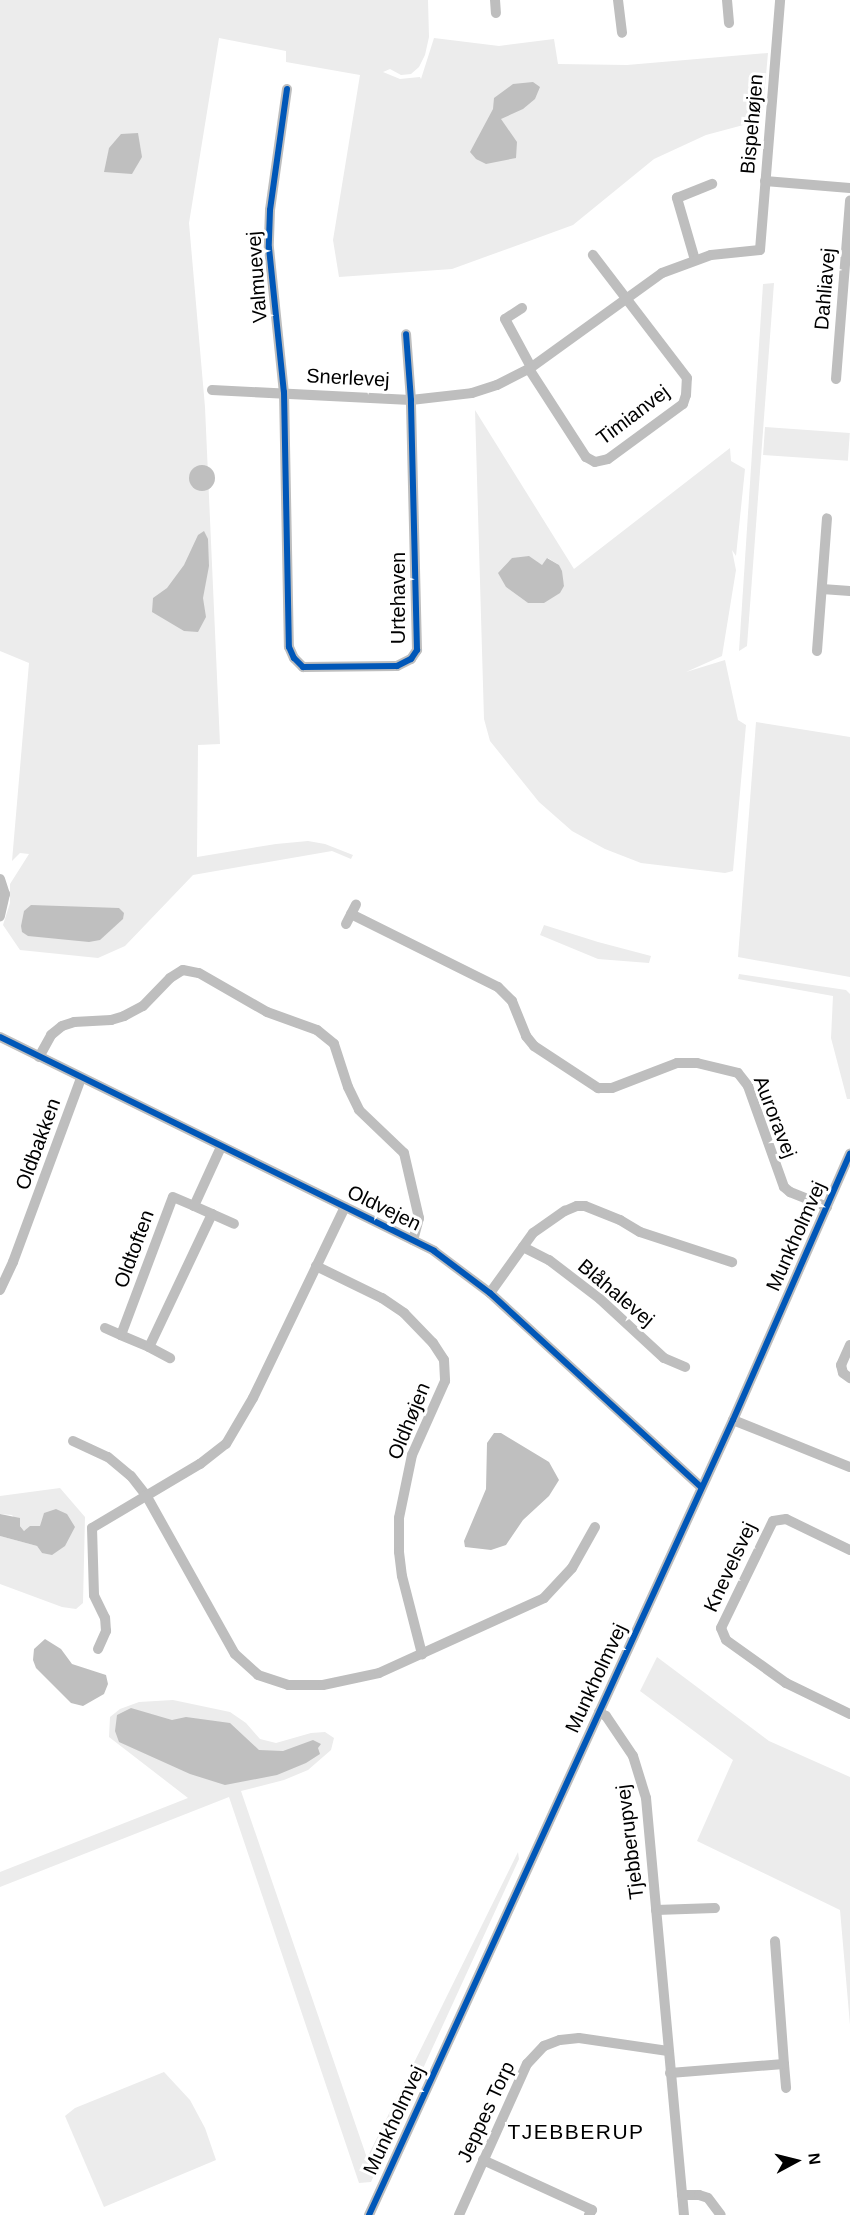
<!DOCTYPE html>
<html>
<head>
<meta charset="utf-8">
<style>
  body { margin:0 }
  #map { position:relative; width:850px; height:2215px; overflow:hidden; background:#fff; font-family:Helvetica,sans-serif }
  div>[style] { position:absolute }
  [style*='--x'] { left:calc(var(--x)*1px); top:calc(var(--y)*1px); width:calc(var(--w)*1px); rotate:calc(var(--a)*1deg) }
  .green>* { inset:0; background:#ececec; transform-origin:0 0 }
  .water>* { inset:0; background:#bfbfbf }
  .round { border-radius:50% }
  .minor>* { height:10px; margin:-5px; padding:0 5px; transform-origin:5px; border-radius:5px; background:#bebebe }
  .cycleway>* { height:6px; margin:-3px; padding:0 3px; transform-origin:3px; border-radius:3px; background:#0057b8 }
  span { translate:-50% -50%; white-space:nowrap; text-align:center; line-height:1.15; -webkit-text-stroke:6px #fff; paint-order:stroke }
  .street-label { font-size:20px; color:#000 }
  .neighbourhood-label { font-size:21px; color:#000; letter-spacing:1.5px }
  .north { position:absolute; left:766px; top:2131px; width:60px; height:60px; -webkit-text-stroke:4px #fff; paint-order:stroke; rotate:83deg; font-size:16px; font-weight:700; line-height:24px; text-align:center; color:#000 }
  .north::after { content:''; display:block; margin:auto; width:21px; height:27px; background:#000; clip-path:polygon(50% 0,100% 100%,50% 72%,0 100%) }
</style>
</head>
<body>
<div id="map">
  <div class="green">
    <i style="clip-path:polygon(0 0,428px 0,429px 37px,425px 55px,419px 67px,411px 74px,401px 75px,390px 69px,383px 72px,400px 79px,420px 77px,421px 79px,434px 38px,499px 46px,554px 39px,558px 64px,627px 65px,768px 53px,762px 120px,706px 135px,654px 159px,573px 225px,452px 269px,339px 277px,333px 240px,360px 75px,286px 62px,286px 51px,219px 38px,189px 223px,205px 407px,220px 744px,198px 745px,197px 857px,276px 844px,308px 841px,325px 844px,353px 855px,351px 859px,332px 851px,193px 875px,125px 946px,98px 958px,20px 950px,3px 925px,10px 903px,10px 884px,29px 854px,20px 853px,12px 861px,29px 663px,0 651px)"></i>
    <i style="clip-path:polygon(774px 283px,747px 646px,739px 651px,763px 284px)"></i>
    <i style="clip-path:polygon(evenodd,475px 410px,574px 569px,730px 448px,731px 461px,745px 469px,736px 556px,732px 550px,736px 570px,722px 656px,686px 672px,725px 660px,738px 720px,746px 725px,733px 871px,725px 873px,641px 863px,605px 849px,572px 831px,539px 802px,490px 741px,484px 719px,475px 410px,548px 558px,559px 565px,564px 586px,528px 603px,506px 587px,542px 565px,548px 558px)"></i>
    <i style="left:765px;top:427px;width:85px;height:28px;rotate:4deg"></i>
    <i style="clip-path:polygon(756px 722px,850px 737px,850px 977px,738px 957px)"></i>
    <i style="clip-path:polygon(544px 925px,598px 942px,651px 956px,649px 963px,598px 959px,540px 935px)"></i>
    <i style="clip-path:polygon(739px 974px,846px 990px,850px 994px,850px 1099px,847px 1099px,831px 1038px,833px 996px,738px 979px)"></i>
    <i style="clip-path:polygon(60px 1488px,85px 1517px,83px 1603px,76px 1609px,62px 1607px,0 1584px,0 1536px,37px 1546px,42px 1553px,40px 1526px,24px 1531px,12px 1515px,0 1514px,0 1496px)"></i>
    <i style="clip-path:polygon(657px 1657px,769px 1741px,850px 1777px,850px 2025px,840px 1910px,697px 1841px,733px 1760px,640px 1691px)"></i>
    <i style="clip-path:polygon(173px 1700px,230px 1712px,246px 1723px,260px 1739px,276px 1743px,311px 1733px,325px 1732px,334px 1738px,331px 1750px,308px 1770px,284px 1780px,241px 1791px,367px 2158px,518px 1852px,519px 1859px,371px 2182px,359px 2183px,229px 1797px,0 1887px,0 1872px,188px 1798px,109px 1737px,110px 1717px,120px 1709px,139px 1702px)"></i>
    <i style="clip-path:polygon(164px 2072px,190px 2100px,205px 2128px,216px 2160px,104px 2207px,65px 2116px,75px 2108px)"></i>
  </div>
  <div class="water">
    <i style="clip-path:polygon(533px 82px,540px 87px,535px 99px,523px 109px,501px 119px,517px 142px,516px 158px,486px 164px,476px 159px,470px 152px,493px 109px,494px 98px,513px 84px)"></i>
    <i style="clip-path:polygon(138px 133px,142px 157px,132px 174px,104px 172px,109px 148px,121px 134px)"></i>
    <i class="round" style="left:189px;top:465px;width:26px;height:26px"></i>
    <i style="clip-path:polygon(204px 531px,208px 539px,209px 566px,203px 598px,206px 617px,198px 632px,184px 631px,152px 612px,153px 598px,167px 588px,184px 565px,198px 535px)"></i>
    <i style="clip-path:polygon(529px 556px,542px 565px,547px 558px,559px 565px,562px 571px,564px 586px,560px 593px,544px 603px,528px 603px,506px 587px,498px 573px,512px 558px)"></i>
    <i style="clip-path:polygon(31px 905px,119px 908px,124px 913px,123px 919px,100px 940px,89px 942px,28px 936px,22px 932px,21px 926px,24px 911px)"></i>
    <i style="clip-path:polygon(494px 1433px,501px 1433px,549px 1462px,559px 1480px,549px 1496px,523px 1520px,506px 1545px,491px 1550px,465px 1547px,464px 1541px,486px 1489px,487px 1443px)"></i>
    <i style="clip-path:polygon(56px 1509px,67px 1514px,75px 1527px,65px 1546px,52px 1555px,42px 1553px,37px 1546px,0 1536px,0 1514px,20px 1518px,20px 1526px,24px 1531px,30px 1526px,40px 1526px,44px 1513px)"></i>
    <i style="clip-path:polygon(45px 1639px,61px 1649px,72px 1664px,106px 1675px,108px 1684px,104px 1694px,83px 1706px,71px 1703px,36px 1668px,33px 1660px,34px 1649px)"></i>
    <i style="clip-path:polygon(131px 1708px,172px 1720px,186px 1717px,230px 1723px,259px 1750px,283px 1751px,313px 1740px,321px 1744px,318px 1748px,320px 1754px,306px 1763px,277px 1775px,225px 1785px,190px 1774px,119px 1742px,115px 1731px,117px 1715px)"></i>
  </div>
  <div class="minor">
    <i style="--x:495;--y:0;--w:13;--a:86"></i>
    <i style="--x:618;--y:0;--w:33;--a:83"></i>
    <i style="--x:727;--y:0;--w:23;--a:85"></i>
    <i style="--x:287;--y:89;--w:122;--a:98"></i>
    <i style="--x:270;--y:210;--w:38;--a:92"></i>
    <i style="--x:269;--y:248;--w:145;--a:84.1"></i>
    <i style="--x:284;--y:392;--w:255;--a:88.9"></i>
    <i style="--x:289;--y:647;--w:12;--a:66"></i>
    <i style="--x:294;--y:658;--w:13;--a:45"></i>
    <i style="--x:303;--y:667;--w:94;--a:-0.6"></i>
    <i style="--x:397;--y:666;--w:16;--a:-27"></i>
    <i style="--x:411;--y:659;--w:11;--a:-56"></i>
    <i style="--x:417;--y:650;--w:250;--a:-91.4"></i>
    <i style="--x:411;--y:400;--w:66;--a:-94.3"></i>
    <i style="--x:765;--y:181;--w:85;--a:4.7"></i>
    <i style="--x:695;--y:260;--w:65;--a:-106.2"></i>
    <i style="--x:677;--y:198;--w:38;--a:-22"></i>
    <i style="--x:522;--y:308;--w:20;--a:147"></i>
    <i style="--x:505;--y:319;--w:55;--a:61.6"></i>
    <i style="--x:529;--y:369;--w:105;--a:57.1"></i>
    <i style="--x:586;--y:457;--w:10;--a:29"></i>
    <i style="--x:595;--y:462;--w:13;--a:-13"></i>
    <i style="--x:608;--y:459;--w:93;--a:-36.3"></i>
    <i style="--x:683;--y:404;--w:9;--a:-72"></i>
    <i style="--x:686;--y:395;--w:17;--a:-87"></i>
    <i style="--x:687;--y:378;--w:155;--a:-127.4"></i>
    <i style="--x:836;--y:379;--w:179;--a:-85.5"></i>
    <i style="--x:212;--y:390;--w:199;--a:2.9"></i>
    <i style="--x:411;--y:400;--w:61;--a:-6.5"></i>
    <i style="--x:472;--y:393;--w:26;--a:-18"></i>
    <i style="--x:497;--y:385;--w:36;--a:-27"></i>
    <i style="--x:529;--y:369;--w:164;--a:-35.8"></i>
    <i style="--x:662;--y:273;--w:52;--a:-20.2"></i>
    <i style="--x:711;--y:255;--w:49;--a:-5.8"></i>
    <i style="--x:760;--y:250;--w:251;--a:-85.4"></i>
    <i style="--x:822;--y:589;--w:28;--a:4"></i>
    <i style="--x:817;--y:651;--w:133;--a:-85.7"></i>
    <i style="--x:0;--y:879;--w:16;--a:72"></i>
    <i style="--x:5;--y:894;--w:23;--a:103"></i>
    <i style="--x:351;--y:914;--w:164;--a:26.4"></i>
    <i style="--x:498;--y:987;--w:20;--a:45"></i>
    <i style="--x:512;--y:1001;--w:38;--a:68"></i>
    <i style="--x:526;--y:1036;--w:13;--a:51"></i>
    <i style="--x:534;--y:1046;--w:77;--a:33.3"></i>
    <i style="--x:598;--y:1088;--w:14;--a:0"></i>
    <i style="--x:612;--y:1088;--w:70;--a:-21"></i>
    <i style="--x:677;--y:1063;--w:20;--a:0"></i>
    <i style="--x:697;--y:1063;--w:42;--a:13.7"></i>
    <i style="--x:738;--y:1073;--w:16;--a:52"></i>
    <i style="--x:748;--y:1086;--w:107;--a:70.4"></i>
    <i style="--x:784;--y:1187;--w:8;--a:40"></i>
    <i style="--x:790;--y:1192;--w:40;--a:22"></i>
    <i style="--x:346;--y:924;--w:22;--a:-63"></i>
    <i style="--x:0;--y:1037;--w:484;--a:26.2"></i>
    <i style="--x:434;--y:1251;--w:70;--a:36.9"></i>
    <i style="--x:490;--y:1293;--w:287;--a:42.6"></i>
    <i style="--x:39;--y:1057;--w:25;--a:-61"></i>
    <i style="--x:51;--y:1035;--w:14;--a:-39"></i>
    <i style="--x:62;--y:1026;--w:13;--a:-18"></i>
    <i style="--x:74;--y:1022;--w:37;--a:-3"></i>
    <i style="--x:111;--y:1020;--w:14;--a:-17"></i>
    <i style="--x:124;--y:1016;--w:21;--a:-28"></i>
    <i style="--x:143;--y:1006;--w:39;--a:-46"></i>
    <i style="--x:170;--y:978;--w:15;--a:-32"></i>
    <i style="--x:183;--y:970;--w:16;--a:11"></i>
    <i style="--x:199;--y:973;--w:78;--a:29.8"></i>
    <i style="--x:267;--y:1012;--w:53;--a:19.8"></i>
    <i style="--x:317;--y:1030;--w:22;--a:39"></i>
    <i style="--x:334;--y:1044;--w:45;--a:72"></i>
    <i style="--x:348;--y:1087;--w:25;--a:64"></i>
    <i style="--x:359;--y:1110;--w:62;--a:43.7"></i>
    <i style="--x:404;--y:1153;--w:67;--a:77"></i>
    <i style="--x:419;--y:1218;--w:23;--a:105"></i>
    <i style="--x:194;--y:1206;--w:20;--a:24"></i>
    <i style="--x:212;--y:1214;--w:147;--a:115.3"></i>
    <i style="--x:149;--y:1347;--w:30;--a:-157"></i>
    <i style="--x:121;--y:1335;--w:147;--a:-69.4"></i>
    <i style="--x:173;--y:1197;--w:23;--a:23"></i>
    <i style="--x:194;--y:1206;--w:65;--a:-65.4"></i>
    <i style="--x:212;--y:1214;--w:24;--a:24"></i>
    <i style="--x:523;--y:1247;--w:29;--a:27"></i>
    <i style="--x:549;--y:1260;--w:64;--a:37.4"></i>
    <i style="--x:600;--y:1299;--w:87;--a:42.7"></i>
    <i style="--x:664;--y:1358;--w:23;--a:23"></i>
    <i style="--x:316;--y:1266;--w:73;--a:25.9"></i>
    <i style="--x:382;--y:1298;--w:27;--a:34"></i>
    <i style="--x:404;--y:1313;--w:42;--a:46"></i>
    <i style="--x:433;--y:1343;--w:20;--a:57"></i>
    <i style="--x:444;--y:1360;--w:21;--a:87"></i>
    <i style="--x:445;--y:1381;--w:81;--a:114"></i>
    <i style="--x:412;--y:1455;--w:64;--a:101.7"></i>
    <i style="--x:399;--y:1518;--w:34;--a:90"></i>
    <i style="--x:399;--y:1552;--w:24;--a:83"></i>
    <i style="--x:402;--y:1576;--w:81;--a:75.6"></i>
    <i style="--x:0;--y:1290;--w:31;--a:-65"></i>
    <i style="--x:13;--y:1262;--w:196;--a:-69.7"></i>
    <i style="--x:490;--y:1293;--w:74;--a:-54.4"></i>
    <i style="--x:533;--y:1233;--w:39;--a:-35"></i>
    <i style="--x:565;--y:1211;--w:13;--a:-23"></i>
    <i style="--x:577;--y:1206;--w:8;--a:0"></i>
    <i style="--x:585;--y:1206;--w:38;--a:22"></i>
    <i style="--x:620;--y:1220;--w:23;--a:31"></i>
    <i style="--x:640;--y:1232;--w:97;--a:18.1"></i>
    <i style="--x:105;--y:1328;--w:17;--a:24"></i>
    <i style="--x:850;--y:1345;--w:22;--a:114"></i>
    <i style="--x:841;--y:1365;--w:8;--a:76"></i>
    <i style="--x:843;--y:1373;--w:9;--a:36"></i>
    <i style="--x:149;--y:1347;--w:24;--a:28"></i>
    <i style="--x:733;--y:1420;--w:126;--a:21.9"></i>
    <i style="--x:73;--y:1441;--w:38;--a:25"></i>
    <i style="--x:108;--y:1457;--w:30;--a:40"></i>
    <i style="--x:131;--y:1476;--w:24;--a:52"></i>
    <i style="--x:146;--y:1495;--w:182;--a:60.8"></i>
    <i style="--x:235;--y:1654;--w:31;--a:42"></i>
    <i style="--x:258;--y:1675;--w:32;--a:18"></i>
    <i style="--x:288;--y:1685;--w:35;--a:0"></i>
    <i style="--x:323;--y:1685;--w:57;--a:-12.1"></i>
    <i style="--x:379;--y:1673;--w:181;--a:-24.4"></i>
    <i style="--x:544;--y:1598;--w:41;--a:-47"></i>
    <i style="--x:572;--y:1568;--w:47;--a:-60.7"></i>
    <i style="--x:850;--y:1550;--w:71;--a:-154.2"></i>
    <i style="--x:786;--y:1519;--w:13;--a:171"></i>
    <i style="--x:773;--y:1521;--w:119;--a:115.9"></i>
    <i style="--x:721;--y:1628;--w:13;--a:67"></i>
    <i style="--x:726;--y:1640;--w:74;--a:35.6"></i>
    <i style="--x:786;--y:1683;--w:71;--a:25.8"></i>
    <i style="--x:98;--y:1649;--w:20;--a:-66"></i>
    <i style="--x:106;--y:1631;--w:13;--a:-94"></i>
    <i style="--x:105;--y:1618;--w:25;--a:-116"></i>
    <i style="--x:94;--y:1595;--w:67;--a:-91.7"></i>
    <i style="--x:92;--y:1528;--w:126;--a:-30.7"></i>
    <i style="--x:200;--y:1464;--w:33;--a:-38"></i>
    <i style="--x:226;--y:1444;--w:53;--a:-59.6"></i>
    <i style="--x:253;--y:1398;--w:212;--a:-64.3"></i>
    <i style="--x:599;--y:1712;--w:8;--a:30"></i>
    <i style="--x:606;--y:1716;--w:48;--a:56"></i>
    <i style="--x:633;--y:1756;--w:44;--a:72.8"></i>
    <i style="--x:646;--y:1798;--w:419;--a:84.8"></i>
    <i style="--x:656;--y:1910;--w:59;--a:-1.9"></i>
    <i style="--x:784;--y:2064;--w:24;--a:85"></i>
    <i style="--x:670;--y:2073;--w:114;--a:-4.5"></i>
    <i style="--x:784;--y:2064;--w:123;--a:-94.2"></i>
    <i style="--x:483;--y:2160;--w:120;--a:24.6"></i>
    <i style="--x:592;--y:2210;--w:6;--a:121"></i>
    <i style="--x:682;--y:2195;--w:17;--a:0"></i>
    <i style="--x:699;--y:2195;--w:9;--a:18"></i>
    <i style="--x:708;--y:2198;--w:21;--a:53"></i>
    <i style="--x:369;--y:2215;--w:874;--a:-65.4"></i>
    <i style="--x:733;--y:1420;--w:291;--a:-66.3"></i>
    <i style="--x:459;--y:2215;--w:166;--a:-65.8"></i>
    <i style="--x:527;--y:2064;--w:25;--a:-47"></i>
    <i style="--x:544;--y:2046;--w:17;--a:-21"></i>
    <i style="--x:560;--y:2040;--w:19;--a:-6"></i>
    <i style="--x:579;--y:2038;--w:90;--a:8.3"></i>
  </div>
  <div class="cycleway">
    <i style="--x:287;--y:89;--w:122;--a:98"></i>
    <i style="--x:270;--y:210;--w:38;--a:92"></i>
    <i style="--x:269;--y:248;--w:145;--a:84.1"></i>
    <i style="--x:284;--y:392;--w:255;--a:88.9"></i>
    <i style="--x:289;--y:647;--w:12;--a:66"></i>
    <i style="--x:294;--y:658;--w:13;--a:45"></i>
    <i style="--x:303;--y:667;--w:94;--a:-0.6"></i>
    <i style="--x:397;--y:666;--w:16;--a:-27"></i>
    <i style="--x:411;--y:659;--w:11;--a:-56"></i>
    <i style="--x:417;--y:650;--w:250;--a:-91.4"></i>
    <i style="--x:411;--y:400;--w:66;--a:-94.3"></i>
    <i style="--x:0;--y:1037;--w:484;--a:26.2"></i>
    <i style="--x:434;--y:1251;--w:70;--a:36.9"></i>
    <i style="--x:490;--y:1293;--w:287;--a:42.6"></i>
    <i style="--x:369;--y:2215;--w:874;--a:-65.4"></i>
    <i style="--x:733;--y:1420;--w:291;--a:-66.3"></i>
  </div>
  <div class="street-label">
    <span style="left:752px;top:124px;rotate:-85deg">Bispehøjen</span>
    <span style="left:257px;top:277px;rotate:-94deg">Valmuevej</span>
    <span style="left:825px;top:289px;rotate:-85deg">Dahliavej</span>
    <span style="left:348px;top:378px;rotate:3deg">Snerlevej</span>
    <span style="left:633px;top:415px;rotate:-37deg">Timianvej</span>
    <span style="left:398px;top:598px;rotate:-90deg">Urtehaven</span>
    <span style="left:775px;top:1117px;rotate:69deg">Auroravej</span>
    <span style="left:38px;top:1144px;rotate:-70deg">Oldbakken</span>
    <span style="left:384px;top:1208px;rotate:26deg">Oldvejen</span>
    <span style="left:796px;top:1236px;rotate:-66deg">Munkholmvej</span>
    <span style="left:134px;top:1249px;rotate:-70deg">Oldtoften</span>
    <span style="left:616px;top:1293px;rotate:40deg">Blåhalevej</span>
    <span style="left:409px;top:1421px;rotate:-68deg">Oldhøjen</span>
    <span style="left:730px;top:1567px;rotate:-65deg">Knevelsvej</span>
    <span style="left:596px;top:1678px;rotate:-65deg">Munkholmvej</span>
    <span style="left:630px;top:1842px;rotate:-97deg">Tjebberupvej</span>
    <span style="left:486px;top:2112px;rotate:-65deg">Jeppes Torp</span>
    <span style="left:394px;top:2120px;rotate:-65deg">Munkholmvej</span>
  </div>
  <div class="neighbourhood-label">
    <span style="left:576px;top:2132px">TJEBBERUP</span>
  </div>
  <div class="north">N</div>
</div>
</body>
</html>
